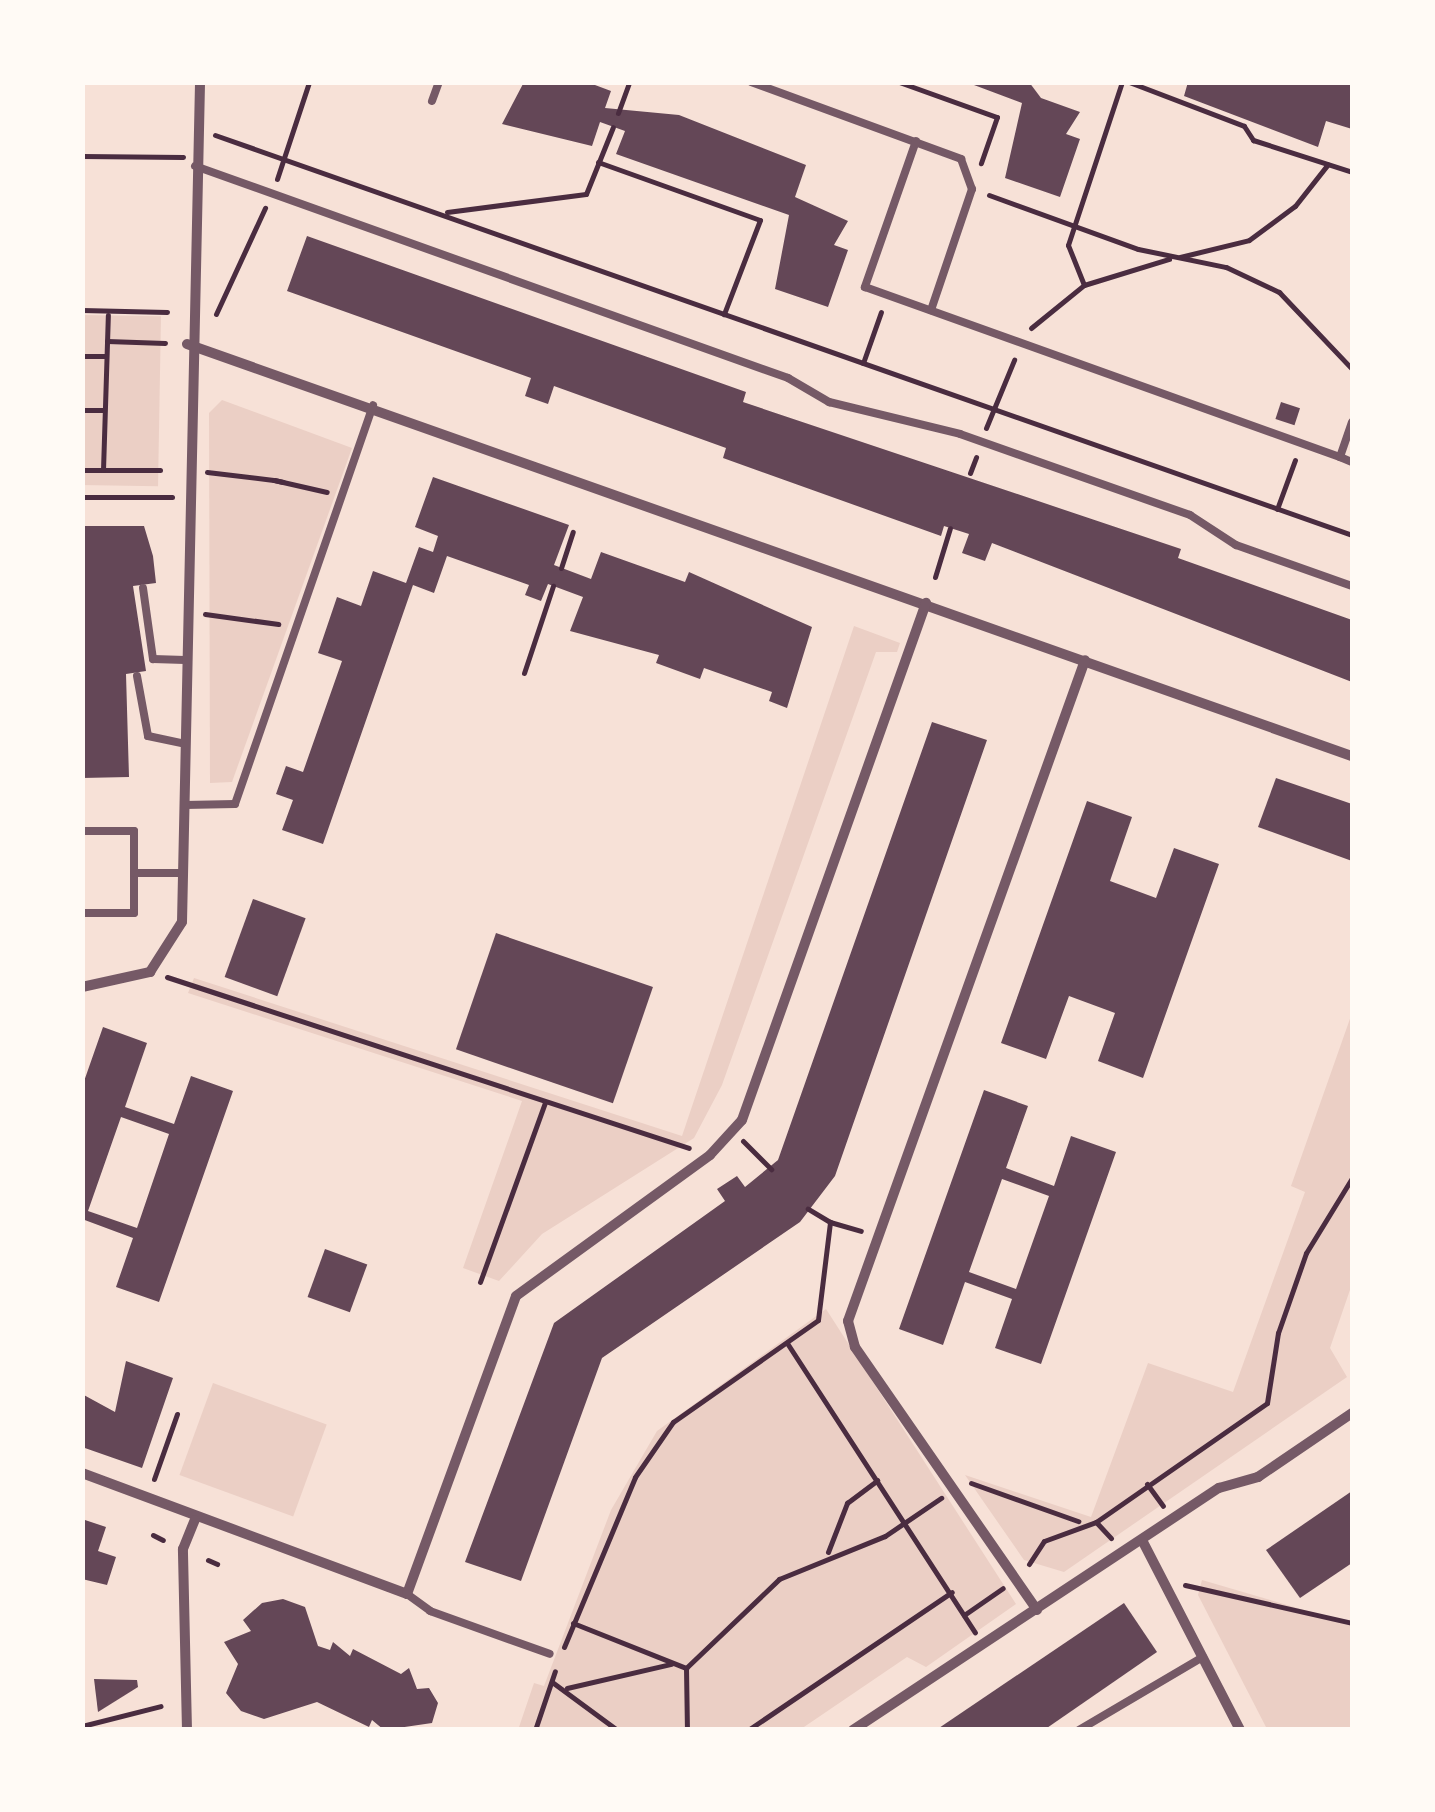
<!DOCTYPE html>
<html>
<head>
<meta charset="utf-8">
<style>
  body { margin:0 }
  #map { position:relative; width:1435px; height:1812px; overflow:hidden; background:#f7e1d7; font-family:Figtree,sans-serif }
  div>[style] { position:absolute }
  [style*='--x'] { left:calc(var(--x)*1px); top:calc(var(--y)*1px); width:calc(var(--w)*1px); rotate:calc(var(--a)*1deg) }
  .green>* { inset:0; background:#ebcfc5; transform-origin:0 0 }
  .building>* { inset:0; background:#644757; transform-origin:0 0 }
  .path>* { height:5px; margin:-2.5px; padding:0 2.5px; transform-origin:2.5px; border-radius:2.5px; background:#4a2c40 }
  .service>* { height:8px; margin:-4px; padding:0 4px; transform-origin:4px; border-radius:4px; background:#755966 }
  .minor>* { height:10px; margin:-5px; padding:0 5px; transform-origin:5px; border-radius:5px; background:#755966 }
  span { translate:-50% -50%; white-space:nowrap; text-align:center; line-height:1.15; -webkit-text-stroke:9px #fffaf5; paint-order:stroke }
  .frame { position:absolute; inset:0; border:85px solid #fffaf5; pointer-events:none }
</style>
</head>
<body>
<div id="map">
  <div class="green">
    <i style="left:83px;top:315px;width:78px;height:170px;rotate:1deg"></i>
    <i style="clip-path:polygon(222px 400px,352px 448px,232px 782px,210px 783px,209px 413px)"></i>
    <i style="clip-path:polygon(854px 626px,900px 643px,897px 652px,876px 652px,722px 1085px,694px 1138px,542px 1234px,499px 1281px,463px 1268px,522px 1101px,188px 993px,194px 978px,682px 1136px)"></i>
    <i style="clip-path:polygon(1352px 1013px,1352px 1284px,1330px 1348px,1347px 1377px,1064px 1572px,1024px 1560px,965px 1475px,1091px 1517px,1148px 1363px,1233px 1392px,1305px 1192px,1291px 1186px)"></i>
    <i style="clip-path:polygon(826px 1309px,1016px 1604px,926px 1667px,907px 1657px,801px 1729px,518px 1730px,534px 1683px,544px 1686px,611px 1510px,657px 1431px)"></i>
    <i style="left:213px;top:1383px;width:121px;height:98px;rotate:20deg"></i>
    <i style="clip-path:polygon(1202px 1580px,1352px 1624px,1352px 1729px,1267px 1729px,1198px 1595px)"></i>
  </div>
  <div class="building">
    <i style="clip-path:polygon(524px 82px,595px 85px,611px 91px,605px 108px,679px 115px,806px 165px,795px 197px,848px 221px,834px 245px,848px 250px,828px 307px,775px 289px,789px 215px,616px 154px,625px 131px,600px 122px,592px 146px,502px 124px)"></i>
    <i style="clip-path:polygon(966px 82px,1029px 82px,1041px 98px,1080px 112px,1066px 134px,1080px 139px,1060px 197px,1005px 178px,1022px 103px)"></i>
    <i style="clip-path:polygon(1188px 82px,1352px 82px,1352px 129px,1326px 121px,1318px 147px,1184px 96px)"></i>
    <i style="clip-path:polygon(307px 236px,746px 392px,743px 402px,1181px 549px,1178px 558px,1352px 620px,1352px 682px,992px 543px,985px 561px,962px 553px,969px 534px,944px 526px,941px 536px,723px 458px,726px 448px,554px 386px,548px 404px,525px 396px,531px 378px,287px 291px)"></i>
    <i style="left:1281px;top:402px;width:20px;height:18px;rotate:18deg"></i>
    <i style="clip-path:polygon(433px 477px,569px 525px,554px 565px,591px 579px,601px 552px,685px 582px,689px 572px,812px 627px,787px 708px,769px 701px,772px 692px,704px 668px,700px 679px,656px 663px,659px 655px,570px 631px,583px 597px,548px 584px,541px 601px,525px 595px,529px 585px,447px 556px,434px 593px,413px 585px,323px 844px,282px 830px,293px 800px,276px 794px,286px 766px,303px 772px,342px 661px,318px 653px,337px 597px,361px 606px,373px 571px,406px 583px,419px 547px,433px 552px,438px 536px,415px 527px)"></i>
    <i style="clip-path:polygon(82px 526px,144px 526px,153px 556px,156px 583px,133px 586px,146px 671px,126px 674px,129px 777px,82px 778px)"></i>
    <i style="clip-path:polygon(932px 722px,987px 740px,835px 1176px,800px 1222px,602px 1358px,521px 1581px,465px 1562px,554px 1323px,725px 1201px,717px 1189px,737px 1176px,745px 1187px,778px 1160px)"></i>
    <i style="clip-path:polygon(1276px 778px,1352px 804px,1352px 861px,1258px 827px)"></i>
    <i style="clip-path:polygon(1087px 801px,1132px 817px,1110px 881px,1156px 898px,1174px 848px,1219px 864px,1143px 1078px,1098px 1061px,1115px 1013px,1069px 996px,1046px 1059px,1001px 1043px)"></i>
    <i style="left:253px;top:899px;width:56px;height:83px;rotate:20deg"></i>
    <i style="left:496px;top:933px;width:166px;height:123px;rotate:19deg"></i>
    <i style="clip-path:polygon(evenodd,103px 1027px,147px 1043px,125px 1107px,174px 1124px,191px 1076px,233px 1091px,159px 1302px,116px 1287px,133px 1238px,82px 1219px,82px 1087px,103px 1027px,121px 1117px,169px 1134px,137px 1228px,88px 1211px,121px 1117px)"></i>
    <i style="clip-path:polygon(evenodd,984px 1090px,1028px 1106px,1006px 1168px,1054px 1186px,1071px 1136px,1116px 1152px,1041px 1364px,995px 1348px,1012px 1299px,965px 1282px,943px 1345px,899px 1329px,984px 1090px,1002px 1179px,1049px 1196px,1016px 1289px,969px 1272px,1002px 1179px)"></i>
    <i style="left:325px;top:1249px;width:45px;height:51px;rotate:20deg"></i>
    <i style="clip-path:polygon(126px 1361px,173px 1378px,142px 1468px,82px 1447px,82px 1394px,115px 1412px)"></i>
    <i style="clip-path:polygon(1352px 1491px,1352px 1563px,1300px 1598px,1266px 1550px)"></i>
    <i style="clip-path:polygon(82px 1519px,106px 1527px,98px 1551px,116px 1557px,107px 1585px,82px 1579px)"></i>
    <i style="clip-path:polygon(283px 1599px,305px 1607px,318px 1646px,330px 1650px,333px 1642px,350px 1656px,353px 1649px,401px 1674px,409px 1668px,417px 1689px,429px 1688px,438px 1703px,432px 1723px,384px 1730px,372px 1720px,369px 1727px,317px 1702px,264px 1719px,241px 1711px,226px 1693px,238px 1664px,224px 1642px,251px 1631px,243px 1620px,262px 1603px)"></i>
    <i style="clip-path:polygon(1124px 1603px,1157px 1652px,1044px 1730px,936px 1730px)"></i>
    <i style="clip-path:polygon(94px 1679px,137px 1680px,138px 1687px,98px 1712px)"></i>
  </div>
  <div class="path">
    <i style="--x:899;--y:82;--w:104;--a:19.7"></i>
    <i style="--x:997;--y:117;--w:49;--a:109.2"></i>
    <i style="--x:1129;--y:82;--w:123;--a:20.9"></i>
    <i style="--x:1244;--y:126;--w:17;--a:57"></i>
    <i style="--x:1253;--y:140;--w:104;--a:17.9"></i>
    <i style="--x:618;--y:113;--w:33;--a:-70"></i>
    <i style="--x:215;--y:135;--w:1205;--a:19.38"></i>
    <i style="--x:82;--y:156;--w:101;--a:0.6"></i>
    <i style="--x:598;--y:162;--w:172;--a:19.7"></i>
    <i style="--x:760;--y:220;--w:101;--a:111"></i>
    <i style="--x:277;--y:179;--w:102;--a:-71.7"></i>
    <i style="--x:989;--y:195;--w:158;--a:19.9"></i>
    <i style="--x:1138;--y:249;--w:90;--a:11.6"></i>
    <i style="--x:1226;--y:267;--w:59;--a:25.3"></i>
    <i style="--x:1279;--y:292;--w:106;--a:46.5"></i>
    <i style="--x:447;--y:212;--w:140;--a:-7.4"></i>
    <i style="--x:586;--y:194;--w:72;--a:-68.1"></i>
    <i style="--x:1180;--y:257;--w:71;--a:-13.8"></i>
    <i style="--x:1249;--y:240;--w:57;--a:-36.5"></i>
    <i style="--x:1295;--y:206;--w:53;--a:-51.8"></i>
    <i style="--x:1084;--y:285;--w:43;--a:-111.8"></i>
    <i style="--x:1068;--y:245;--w:172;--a:-71.7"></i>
    <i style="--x:82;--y:310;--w:85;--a:1.3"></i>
    <i style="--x:216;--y:314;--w:117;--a:-65.2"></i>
    <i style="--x:1031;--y:328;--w:68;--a:-39.1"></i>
    <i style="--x:1084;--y:285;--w:89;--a:-17"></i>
    <i style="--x:107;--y:341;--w:58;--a:2"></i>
    <i style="--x:82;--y:356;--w:24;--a:0"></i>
    <i style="--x:863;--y:363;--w:54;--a:-70.6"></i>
    <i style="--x:82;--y:410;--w:22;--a:0"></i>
    <i style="--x:986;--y:428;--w:74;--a:-67.6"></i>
    <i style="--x:82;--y:470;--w:78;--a:0"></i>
    <i style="--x:103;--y:470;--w:155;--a:-88.2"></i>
    <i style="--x:207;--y:472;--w:67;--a:6.8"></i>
    <i style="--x:970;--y:473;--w:17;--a:-69"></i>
    <i style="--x:283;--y:482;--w:9;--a:-167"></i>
    <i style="--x:274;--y:480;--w:54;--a:12.8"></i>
    <i style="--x:82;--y:497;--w:90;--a:0"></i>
    <i style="--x:1277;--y:509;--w:52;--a:-69.8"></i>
    <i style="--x:561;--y:568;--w:38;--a:-72"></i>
    <i style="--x:935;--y:577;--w:51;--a:-73"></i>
    <i style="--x:205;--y:614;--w:74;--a:7.8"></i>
    <i style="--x:524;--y:673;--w:92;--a:-71.6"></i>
    <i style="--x:167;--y:977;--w:549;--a:18.14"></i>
    <i style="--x:743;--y:1141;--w:40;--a:45"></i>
    <i style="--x:830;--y:1222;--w:32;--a:16"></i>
    <i style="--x:480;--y:1282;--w:191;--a:-70.1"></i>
    <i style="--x:787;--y:1343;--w:345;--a:57"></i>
    <i style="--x:154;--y:1479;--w:69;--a:-70.5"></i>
    <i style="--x:971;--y:1483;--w:114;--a:19.6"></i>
    <i style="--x:1147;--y:1484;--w:27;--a:54"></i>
    <i style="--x:1096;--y:1522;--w:22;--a:47"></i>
    <i style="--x:153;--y:1535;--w:11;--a:27"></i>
    <i style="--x:828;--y:1552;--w:53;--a:-68.8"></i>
    <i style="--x:847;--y:1503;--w:38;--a:-37"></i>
    <i style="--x:208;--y:1560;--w:10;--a:24"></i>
    <i style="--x:1029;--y:1564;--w:27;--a:-57"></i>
    <i style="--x:1044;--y:1541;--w:55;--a:-20.1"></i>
    <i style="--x:1096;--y:1522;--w:208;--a:-34.8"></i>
    <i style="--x:1267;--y:1403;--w:71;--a:-81.1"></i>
    <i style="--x:1278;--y:1333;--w:85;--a:-70.7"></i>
    <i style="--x:1306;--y:1253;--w:88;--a:-58.5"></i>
    <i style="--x:1185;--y:1585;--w:171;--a:12.8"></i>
    <i style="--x:964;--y:1615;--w:47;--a:-34.7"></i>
    <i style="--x:573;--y:1623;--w:122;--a:21.7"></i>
    <i style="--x:564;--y:1647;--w:184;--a:-67.3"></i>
    <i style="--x:635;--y:1477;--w:67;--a:-55.4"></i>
    <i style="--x:673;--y:1422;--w:177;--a:-35.1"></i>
    <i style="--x:818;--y:1320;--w:99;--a:-83"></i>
    <i style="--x:830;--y:1222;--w:26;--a:-149"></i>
    <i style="--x:686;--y:1668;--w:129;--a:-43.7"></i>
    <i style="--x:779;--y:1579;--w:114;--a:-22.1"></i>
    <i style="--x:885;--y:1536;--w:68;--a:-34.2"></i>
    <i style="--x:686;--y:1668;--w:62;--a:89.1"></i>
    <i style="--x:552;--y:1682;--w:81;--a:36.4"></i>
    <i style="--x:567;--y:1688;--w:107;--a:-13"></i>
    <i style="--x:82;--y:1726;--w:81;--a:-14.2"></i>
    <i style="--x:535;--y:1730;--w:62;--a:-71.3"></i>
    <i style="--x:748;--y:1730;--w:246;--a:-34.1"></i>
  </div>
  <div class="service">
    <i style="--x:751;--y:82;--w:224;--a:20.1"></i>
    <i style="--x:961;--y:159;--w:32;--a:70"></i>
    <i style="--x:972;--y:189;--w:128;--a:108.7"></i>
    <i style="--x:432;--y:101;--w:20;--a:-70"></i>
    <i style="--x:916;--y:141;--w:155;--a:109.3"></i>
    <i style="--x:865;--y:287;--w:505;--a:19.69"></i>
    <i style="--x:195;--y:166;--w:630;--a:19.67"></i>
    <i style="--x:788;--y:378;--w:48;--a:30.3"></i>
    <i style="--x:829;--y:402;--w:135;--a:13.7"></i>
    <i style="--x:960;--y:434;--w:244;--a:19.4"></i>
    <i style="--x:1190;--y:515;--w:55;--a:33.1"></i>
    <i style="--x:1236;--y:545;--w:123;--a:19.5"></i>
    <i style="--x:1352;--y:422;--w:37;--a:109"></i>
    <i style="--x:1340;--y:457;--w:13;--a:23"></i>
    <i style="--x:143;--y:588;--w:72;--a:82"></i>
    <i style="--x:153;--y:659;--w:32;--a:2"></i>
    <i style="--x:137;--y:676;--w:61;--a:79.6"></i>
    <i style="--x:148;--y:736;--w:38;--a:12"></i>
    <i style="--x:185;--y:805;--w:50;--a:-1.1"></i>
    <i style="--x:235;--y:804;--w:422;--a:-70.9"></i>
    <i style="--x:82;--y:831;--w:52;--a:0"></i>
    <i style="--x:134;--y:831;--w:82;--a:90"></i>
    <i style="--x:134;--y:913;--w:52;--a:180"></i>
    <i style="--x:134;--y:873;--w:50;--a:0"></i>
    <i style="--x:407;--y:1594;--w:29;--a:36"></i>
    <i style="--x:430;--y:1611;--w:127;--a:19.7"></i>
    <i style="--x:1079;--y:1730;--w:144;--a:-30.5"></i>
  </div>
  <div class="minor">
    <i style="--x:187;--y:344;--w:1236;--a:19.48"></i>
    <i style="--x:82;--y:987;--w:70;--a:-12.4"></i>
    <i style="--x:150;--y:972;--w:59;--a:-57.4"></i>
    <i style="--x:182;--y:922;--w:840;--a:-88.77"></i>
    <i style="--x:82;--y:1473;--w:347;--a:20.4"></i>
    <i style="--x:407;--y:1594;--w:317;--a:-69.9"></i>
    <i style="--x:516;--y:1296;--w:240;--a:-36"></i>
    <i style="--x:710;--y:1155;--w:47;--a:-47.6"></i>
    <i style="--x:742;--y:1120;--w:549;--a:-70.41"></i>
    <i style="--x:1142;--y:1540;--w:214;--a:62.7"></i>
    <i style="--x:1037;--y:1610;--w:320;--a:-124.7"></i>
    <i style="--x:855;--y:1347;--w:27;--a:-105"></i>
    <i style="--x:848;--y:1321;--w:702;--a:-70.27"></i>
    <i style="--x:187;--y:1730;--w:181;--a:-91.3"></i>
    <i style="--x:183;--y:1549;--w:31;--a:-68"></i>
    <i style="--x:853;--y:1730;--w:439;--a:-33.5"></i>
    <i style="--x:1219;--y:1488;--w:41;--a:-15.8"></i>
    <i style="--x:1258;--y:1477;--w:114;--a:-34.2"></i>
  </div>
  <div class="frame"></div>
</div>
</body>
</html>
